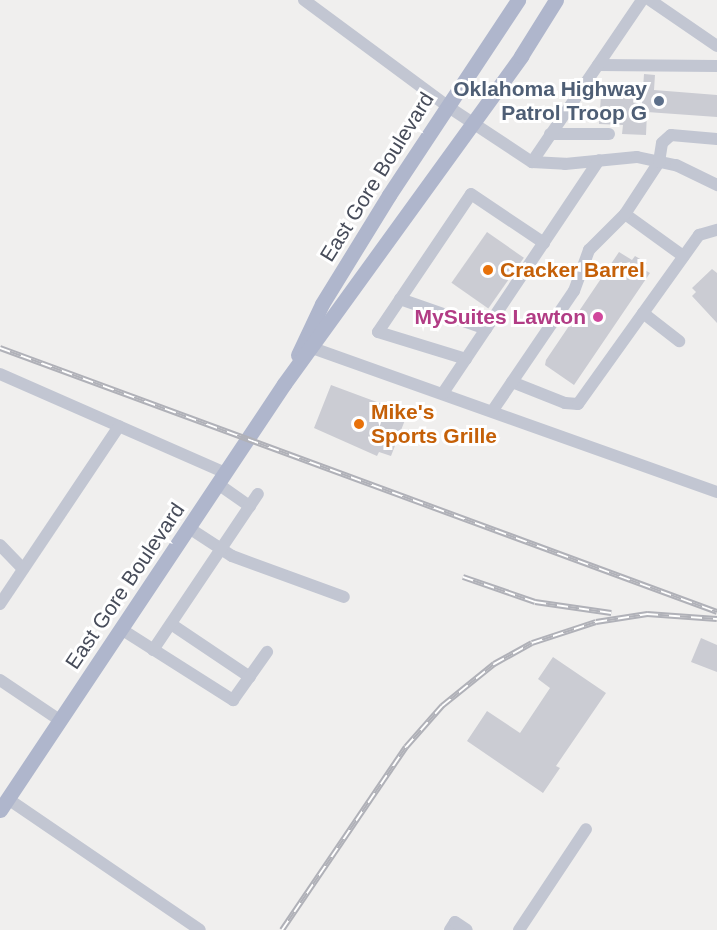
<!DOCTYPE html>
<html>
<head>
<meta charset="utf-8">
<style>
  body { margin:0 }
  #map { position:relative; width:717px; height:930px; overflow:hidden; background:#f0efee; font-family:Arial,sans-serif }
  div>[style] { position:absolute }
  [style*='--x'] { left:calc(var(--x)*1px); top:calc(var(--y)*1px); width:calc(var(--w)*1px); rotate:calc(var(--a)*1deg) }
  .building>* { inset:0; background:#cbccd3; transform-origin:0 0 }
  .minor>* { height:12px; margin:-6px; padding:0 6px; transform-origin:6px; border-radius:6px; background:#c2c6d2 }
  .major>* { height:15px; margin:-7.5px; padding:0 7.5px; transform-origin:7.5px; border-radius:7.5px; background:#afb6cc }
  .rail>* { height:6px; margin-top:-3px; transform-origin:0; background:repeating-linear-gradient(90deg,#fff 0 11px,#b0b1b8 0 22px); box-sizing:border-box; border-block:2px solid #b0b1b8 }
  .dots>* { width:16px; height:16px; translate:-50% -50%; box-sizing:border-box; border:3px solid #fff; border-radius:50% }
  span { translate:-50% -50%; white-space:nowrap; text-align:center; line-height:1.15; -webkit-text-stroke:6px #fff; paint-order:stroke }
  .service-label { font-size:21px; color:#4e5e75; font-weight:700 }
  .right { translate:-100% -50%; text-align:right }
  .street-label { font-size:21px; color:#474c5a }
  .food-label { font-size:21px; color:#c56008; font-weight:700 }
  .left { translate:0 -50%; text-align:left }
  .hotel-label { font-size:21px; color:#b23c85; font-weight:700 }
</style>
</head>
<body>
<div id="map">
  <div class="building">
    <i style="clip-path:polygon(644px 74px,655px 75px,654px 90px,717px 95px,717px 117px,647px 112px,646px 135px,622px 134px,623px 125px,599px 124px,601px 95px,609px 95px,610px 82px,619px 82px,619px 87px,643px 89px)"></i>
    <i style="left:487px;top:232px;width:45px;height:62px;rotate:35deg"></i>
    <i style="clip-path:polygon(619px 252px,632px 260px,635px 256px,647px 263px,643px 269px,650px 273px,574px 385px,545px 365px,546px 360px)"></i>
    <i style="clip-path:polygon(712px 269px,717px 273px,717px 323px,692px 296px,696px 292px,692px 288px)"></i>
    <i style="clip-path:polygon(331px 385px,401px 411px,405px 420px,391px 456px,379px 452px,377px 456px,314px 428px)"></i>
    <i style="clip-path:polygon(701px 638px,717px 645px,717px 672px,691px 662px)"></i>
    <i style="clip-path:polygon(553px 657px,606px 693px,556px 766px,560px 768px,543px 793px,467px 741px,487px 711px,520px 733px,550px 688px,538px 679px)"></i>
  </div>
  <div class="minor">
    <i style="--x:304;--y:0;--w:178;--a:36.5"></i>
    <i style="--x:447;--y:106;--w:102;--a:33.4"></i>
    <i style="--x:532;--y:162;--w:33;--a:3"></i>
    <i style="--x:565;--y:164;--w:72;--a:-5.6"></i>
    <i style="--x:637;--y:157;--w:40;--a:12"></i>
    <i style="--x:676;--y:165;--w:46;--a:26"></i>
    <i style="--x:650;--y:0;--w:81;--a:34.5"></i>
    <i style="--x:598;--y:65;--w:119;--a:0.5"></i>
    <i style="--x:550;--y:134;--w:59;--a:0"></i>
    <i style="--x:532;--y:162;--w:196;--a:-55.8"></i>
    <i style="--x:625;--y:214;--w:72;--a:35.9"></i>
    <i style="--x:400;--y:299;--w:91;--a:19.2"></i>
    <i style="--x:643;--y:313;--w:46;--a:37.9"></i>
    <i style="--x:304;--y:345;--w:438;--a:19.6"></i>
    <i style="--x:466;--y:359;--w:92;--a:-162.9"></i>
    <i style="--x:378;--y:332;--w:166;--a:-56"></i>
    <i style="--x:471;--y:194;--w:88;--a:33.9"></i>
    <i style="--x:0;--y:374;--w:246;--a:23.7"></i>
    <i style="--x:512;--y:382;--w:57;--a:21.6"></i>
    <i style="--x:565;--y:403;--w:13;--a:4"></i>
    <i style="--x:578;--y:404;--w:208;--a:-54.4"></i>
    <i style="--x:699;--y:235;--w:19;--a:-16"></i>
    <i style="--x:443;--y:393;--w:280;--a:-56.2"></i>
    <i style="--x:493;--y:410;--w:144;--a:-55.8"></i>
    <i style="--x:574;--y:291;--w:44;--a:-69.9"></i>
    <i style="--x:589;--y:250;--w:51;--a:-45"></i>
    <i style="--x:625;--y:214;--w:62;--a:-56.8"></i>
    <i style="--x:659;--y:162;--w:19;--a:-81"></i>
    <i style="--x:662;--y:143;--w:12;--a:-42"></i>
    <i style="--x:671;--y:135;--w:46;--a:5"></i>
    <i style="--x:218;--y:484;--w:39;--a:35"></i>
    <i style="--x:189;--y:528;--w:51;--a:33.1"></i>
    <i style="--x:232;--y:556;--w:119;--a:20.1"></i>
    <i style="--x:0;--y:545;--w:33;--a:46"></i>
    <i style="--x:0;--y:604;--w:214;--a:-56.2"></i>
    <i style="--x:171;--y:624;--w:95;--a:33.9"></i>
    <i style="--x:121;--y:629;--w:133;--a:32.4"></i>
    <i style="--x:233;--y:700;--w:59;--a:-54.7"></i>
    <i style="--x:153;--y:650;--w:188;--a:-56.1"></i>
    <i style="--x:0;--y:680;--w:73;--a:33.9"></i>
    <i style="--x:8;--y:799;--w:232;--a:34.3"></i>
    <i style="--x:450;--y:930;--w:9;--a:-58"></i>
    <i style="--x:455;--y:922;--w:14;--a:34"></i>
    <i style="--x:519;--y:930;--w:121;--a:-56.4"></i>
  </div>
  <div class="major">
    <i style="--x:298;--y:355;--w:56;--a:-64.8"></i>
    <i style="--x:322;--y:304;--w:128;--a:-58.4"></i>
    <i style="--x:389;--y:195;--w:234;--a:-56.5"></i>
    <i style="--x:0;--y:810;--w:512;--a:-56.31"></i>
    <i style="--x:284;--y:384;--w:405;--a:-54.1"></i>
    <i style="--x:521;--y:56;--w:66;--a:-58"></i>
  </div>
  <div class="rail">
    <i style="--x:0;--y:348;--w:764;--a:20.21"></i>
    <i style="--x:463;--y:577;--w:76;--a:19.1"></i>
    <i style="--x:535;--y:602;--w:77;--a:8.2"></i>
    <i style="--x:282;--y:930;--w:221;--a:-55.9"></i>
    <i style="--x:406;--y:747;--w:55;--a:-48.7"></i>
    <i style="--x:442;--y:706;--w:67;--a:-38.9"></i>
    <i style="--x:494;--y:664;--w:43;--a:-28.9"></i>
    <i style="--x:532;--y:643;--w:67;--a:-18.2"></i>
    <i style="--x:596;--y:622;--w:52;--a:-8.9"></i>
    <i style="--x:647;--y:614;--w:70;--a:4.1"></i>
  </div>
  <div class="dots">
    <i style="left:659px;top:101px;background:#5c6f8a"></i>
    <i style="left:488px;top:270px;background:#e8710a"></i>
    <i style="left:598px;top:317px;background:#d1479c"></i>
    <i style="left:359px;top:424px;background:#e8710a"></i>
  </div>
  <div class="service-label">
    <span class="right" style="left:647px;top:101px">Oklahoma Highway<br>Patrol Troop G</span>
  </div>
  <div class="street-label">
    <span style="left:377px;top:177px;rotate:-58deg">East Gore Boulevard</span>
    <span style="left:125px;top:586px;rotate:-56deg">East Gore Boulevard</span>
  </div>
  <div class="food-label">
    <span class="left" style="left:500px;top:270px">Cracker Barrel</span>
    <span class="left" style="left:371px;top:424px">Mike's<br>Sports Grille</span>
  </div>
  <div class="hotel-label">
    <span class="right" style="left:586px;top:317px">MySuites Lawton</span>
  </div>
</div>
</body>
</html>
